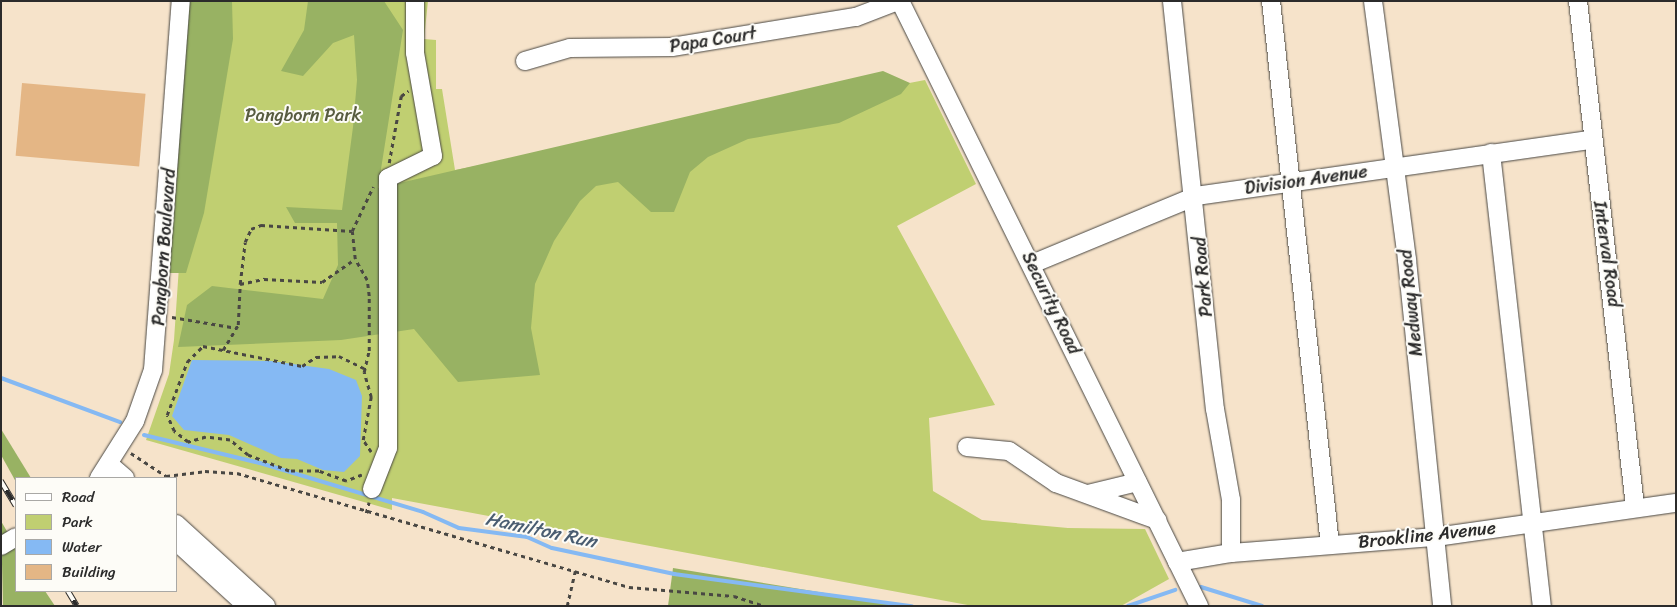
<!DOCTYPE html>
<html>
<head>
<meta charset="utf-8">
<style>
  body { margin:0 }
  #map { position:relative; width:1677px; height:607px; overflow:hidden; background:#f6e3ca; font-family:Sriracha,sans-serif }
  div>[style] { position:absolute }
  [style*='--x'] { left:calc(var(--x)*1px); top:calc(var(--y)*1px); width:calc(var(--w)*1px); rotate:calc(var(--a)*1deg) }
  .green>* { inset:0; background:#c0cf71 }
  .forest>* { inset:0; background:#98b263 }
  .water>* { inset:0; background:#85b9f3 }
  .stream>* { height:4px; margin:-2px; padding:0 2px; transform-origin:2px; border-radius:2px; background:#85b9f3 }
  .building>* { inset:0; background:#e4b685; transform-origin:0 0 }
  .path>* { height:2.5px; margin-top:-1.25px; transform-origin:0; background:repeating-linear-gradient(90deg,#494743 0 4px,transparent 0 8px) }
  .roads { filter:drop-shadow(0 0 1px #494743) drop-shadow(0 0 1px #494743) }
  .minor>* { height:18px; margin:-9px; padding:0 9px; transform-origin:9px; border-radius:9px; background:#fff }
  .rail>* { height:5.5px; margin-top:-2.75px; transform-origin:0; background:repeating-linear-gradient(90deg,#fdfcf7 0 11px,#2b2b2b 0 22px); box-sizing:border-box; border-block:1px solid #2b2b2b }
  span { translate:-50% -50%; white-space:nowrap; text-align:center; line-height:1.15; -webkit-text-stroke:4px #fdfcf7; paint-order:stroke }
  .street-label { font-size:18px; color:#2b2b2b }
  .park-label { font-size:18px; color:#585c40 }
  .water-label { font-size:19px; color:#4a5d71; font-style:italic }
  .frame { position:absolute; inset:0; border:2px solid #2b2b2b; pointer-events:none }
  .legend { position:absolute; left:15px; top:477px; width:162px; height:115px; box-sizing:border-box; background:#fdfcf7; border:1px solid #a9a8a5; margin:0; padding:6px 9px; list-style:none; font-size:15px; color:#2b2b2b }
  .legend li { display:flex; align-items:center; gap:10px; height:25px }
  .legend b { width:25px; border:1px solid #a9a8a5 }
</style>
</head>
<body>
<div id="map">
  <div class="green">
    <i style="clip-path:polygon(197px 1px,428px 1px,424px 39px,436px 40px,436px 89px,442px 89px,455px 170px,925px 80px,976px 184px,897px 226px,995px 405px,929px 418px,933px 491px,982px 520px,1068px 528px,1145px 529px,1169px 579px,1121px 606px,973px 606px,392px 498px,392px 510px,146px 440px,169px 374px,174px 340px)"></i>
  </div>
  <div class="forest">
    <i style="clip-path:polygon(187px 1px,232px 1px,233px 39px,204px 213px,186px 273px,167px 273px)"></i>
    <i style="clip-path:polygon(308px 1px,384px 1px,403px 30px,378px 188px,883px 71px,910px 83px,901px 94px,839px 123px,748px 139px,708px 157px,690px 172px,674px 212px,651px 212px,618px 182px,596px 186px,580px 201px,554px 241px,535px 284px,531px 328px,540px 375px,458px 382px,414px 329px,341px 340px,178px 347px,187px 305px,212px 286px,323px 299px,338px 265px,337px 223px,295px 223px,286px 207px,342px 210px,353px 127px,357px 80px,354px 35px,333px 43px,303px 76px,281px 71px,304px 30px)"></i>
    <i style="clip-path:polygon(1px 429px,31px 478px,16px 482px,1px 455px)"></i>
    <i style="clip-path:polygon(1px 521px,16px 547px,16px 591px,45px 591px,55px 606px,3px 606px)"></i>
    <i style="clip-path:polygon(673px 568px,904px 606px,668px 606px)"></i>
  </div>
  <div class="water">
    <i style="clip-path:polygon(192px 360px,271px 361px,329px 369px,356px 380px,362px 396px,360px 456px,344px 472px,323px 470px,297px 459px,281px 458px,229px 435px,184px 430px,172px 416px)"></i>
  </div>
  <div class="stream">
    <i style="--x:1;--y:378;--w:127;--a:20.3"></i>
    <i style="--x:144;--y:435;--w:119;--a:13.6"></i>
    <i style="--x:260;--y:463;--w:170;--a:16.7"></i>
    <i style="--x:423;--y:512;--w:39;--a:24"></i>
    <i style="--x:459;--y:528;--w:69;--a:7.5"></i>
    <i style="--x:527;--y:537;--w:27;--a:24"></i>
    <i style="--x:552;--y:548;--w:125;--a:12"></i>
    <i style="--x:674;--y:574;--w:240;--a:7.7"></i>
    <i style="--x:1201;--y:587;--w:64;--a:17.3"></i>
    <i style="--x:1128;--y:606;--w:50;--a:-18.8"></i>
  </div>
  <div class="building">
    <i style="left:22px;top:83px;width:124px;height:73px;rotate:5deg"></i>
  </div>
  <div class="path">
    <i style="--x:389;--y:163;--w:68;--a:-79.8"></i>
    <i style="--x:401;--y:96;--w:9;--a:-36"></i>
    <i style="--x:240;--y:284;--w:42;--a:-83.2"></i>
    <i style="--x:245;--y:242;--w:14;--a:-65"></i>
    <i style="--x:251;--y:229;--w:11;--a:-22"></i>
    <i style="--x:261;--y:225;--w:91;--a:3.8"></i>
    <i style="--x:172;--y:317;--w:66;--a:9.6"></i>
    <i style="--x:223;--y:350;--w:29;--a:-59"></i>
    <i style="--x:238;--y:325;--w:41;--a:-87.2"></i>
    <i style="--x:240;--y:284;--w:25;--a:-12"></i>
    <i style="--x:264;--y:279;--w:58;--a:3"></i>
    <i style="--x:322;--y:282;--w:40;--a:-34.9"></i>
    <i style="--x:371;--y:452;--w:14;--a:-124"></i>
    <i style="--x:363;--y:440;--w:44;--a:-79.5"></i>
    <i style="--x:371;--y:397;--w:26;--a:-106"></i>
    <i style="--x:364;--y:372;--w:22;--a:-77"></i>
    <i style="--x:369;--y:351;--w:55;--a:-90"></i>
    <i style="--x:369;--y:296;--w:16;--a:-97"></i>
    <i style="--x:367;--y:280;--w:24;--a:-120"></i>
    <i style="--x:355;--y:259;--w:28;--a:-96"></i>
    <i style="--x:352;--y:231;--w:49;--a:-64.5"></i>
    <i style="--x:131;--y:453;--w:42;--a:33.3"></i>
    <i style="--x:166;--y:476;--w:39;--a:-7"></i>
    <i style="--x:205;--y:471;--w:32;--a:4"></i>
    <i style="--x:237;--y:473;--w:408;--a:16.2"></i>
    <i style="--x:629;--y:587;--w:105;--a:4.9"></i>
    <i style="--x:734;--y:596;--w:33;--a:18"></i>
    <i style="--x:362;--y:475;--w:17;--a:159"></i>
    <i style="--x:346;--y:481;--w:29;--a:-160"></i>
    <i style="--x:319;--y:471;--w:30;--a:180"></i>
    <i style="--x:289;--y:471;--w:44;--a:-158.7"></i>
    <i style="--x:248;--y:455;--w:23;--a:-140"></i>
    <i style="--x:230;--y:440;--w:24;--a:-173"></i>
    <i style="--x:206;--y:437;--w:19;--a:164"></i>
    <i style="--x:188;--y:442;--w:18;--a:-142"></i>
    <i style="--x:174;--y:431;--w:17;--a:-114"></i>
    <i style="--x:167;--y:415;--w:57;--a:-69.3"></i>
    <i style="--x:187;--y:362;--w:23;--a:-45"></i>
    <i style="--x:203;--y:346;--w:101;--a:11.4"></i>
    <i style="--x:302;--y:366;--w:17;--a:-33"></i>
    <i style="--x:316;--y:357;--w:23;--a:-2"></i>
    <i style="--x:339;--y:356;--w:28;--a:26"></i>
    <i style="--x:366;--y:513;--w:11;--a:-75"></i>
    <i style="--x:567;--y:606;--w:36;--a:-77"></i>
  </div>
  <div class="roads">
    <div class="minor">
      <i style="--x:900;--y:1;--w:675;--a:63.7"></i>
      <i style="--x:1172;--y:1;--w:410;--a:84"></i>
      <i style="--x:1215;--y:409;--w:92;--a:80"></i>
      <i style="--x:1231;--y:500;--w:53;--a:90"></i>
      <i style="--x:1271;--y:1;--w:547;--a:83.81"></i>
      <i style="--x:1373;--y:1;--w:261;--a:82.5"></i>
      <i style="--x:1407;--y:260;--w:348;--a:84.2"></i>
      <i style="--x:1578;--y:1;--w:509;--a:83.57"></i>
      <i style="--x:525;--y:61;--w:47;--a:-16.1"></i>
      <i style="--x:570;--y:48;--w:102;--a:-0.6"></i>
      <i style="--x:672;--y:47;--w:186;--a:-9.3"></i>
      <i style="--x:856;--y:17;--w:45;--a:-20.9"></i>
      <i style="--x:1491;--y:153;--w:456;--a:83.6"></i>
      <i style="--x:1032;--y:264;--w:178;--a:-22.5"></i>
      <i style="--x:1196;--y:196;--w:399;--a:-8.1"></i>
      <i style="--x:967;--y:447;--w:42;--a:5.4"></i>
      <i style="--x:1009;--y:451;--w:57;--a:34.2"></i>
      <i style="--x:1056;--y:483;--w:108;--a:20.1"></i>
      <i style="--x:110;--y:465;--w:20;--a:41"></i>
      <i style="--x:99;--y:478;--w:67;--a:-57.7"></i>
      <i style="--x:135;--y:421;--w:54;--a:-70.6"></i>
      <i style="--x:153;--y:370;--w:370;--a:-85.7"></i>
      <i style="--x:372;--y:489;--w:44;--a:-68.7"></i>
      <i style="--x:388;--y:448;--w:270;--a:-90"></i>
      <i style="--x:388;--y:178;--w:50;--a:-26.1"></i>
      <i style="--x:433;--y:156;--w:105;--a:-99.9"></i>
      <i style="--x:415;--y:53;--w:52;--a:-90"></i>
      <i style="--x:1088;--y:494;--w:51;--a:-13.5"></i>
      <i style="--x:176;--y:524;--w:122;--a:42.3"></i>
      <i style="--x:176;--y:541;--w:96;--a:42.5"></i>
      <i style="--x:1;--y:546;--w:17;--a:-31"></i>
      <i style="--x:1177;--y:562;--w:55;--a:-9.5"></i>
      <i style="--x:1231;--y:553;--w:206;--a:-4.5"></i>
      <i style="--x:1436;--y:537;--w:242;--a:-8.1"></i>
    </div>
  </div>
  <div class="rail">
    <i style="--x:1;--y:481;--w:29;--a:59"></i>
    <i style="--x:68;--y:591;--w:17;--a:59"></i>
  </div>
  <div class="street-label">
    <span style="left:713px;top:40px;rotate:-9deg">Papa Court</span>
    <span style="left:1306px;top:180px;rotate:-8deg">Division Avenue</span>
    <span style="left:164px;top:247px;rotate:-86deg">Pangborn Boulevard</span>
    <span style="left:1607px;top:254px;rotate:82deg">Interval Road</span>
    <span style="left:1203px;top:277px;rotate:-95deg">Park Road</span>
    <span style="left:1051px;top:303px;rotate:64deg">Security Road</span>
    <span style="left:1411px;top:303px;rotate:-96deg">Medway Road</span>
    <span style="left:1427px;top:535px;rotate:-6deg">Brookline Avenue</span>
  </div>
  <div class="park-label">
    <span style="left:303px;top:115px">Pangborn Park</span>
  </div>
  <div class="water-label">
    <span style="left:541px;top:530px;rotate:12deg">Hamilton Run</span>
  </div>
  <div class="frame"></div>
  <ul class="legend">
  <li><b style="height:6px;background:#fff"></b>Road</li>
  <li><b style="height:14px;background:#c0cf71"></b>Park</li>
  <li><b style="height:14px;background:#85b9f3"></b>Water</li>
  <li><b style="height:14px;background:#e4b685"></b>Building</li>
  </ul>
</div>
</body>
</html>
